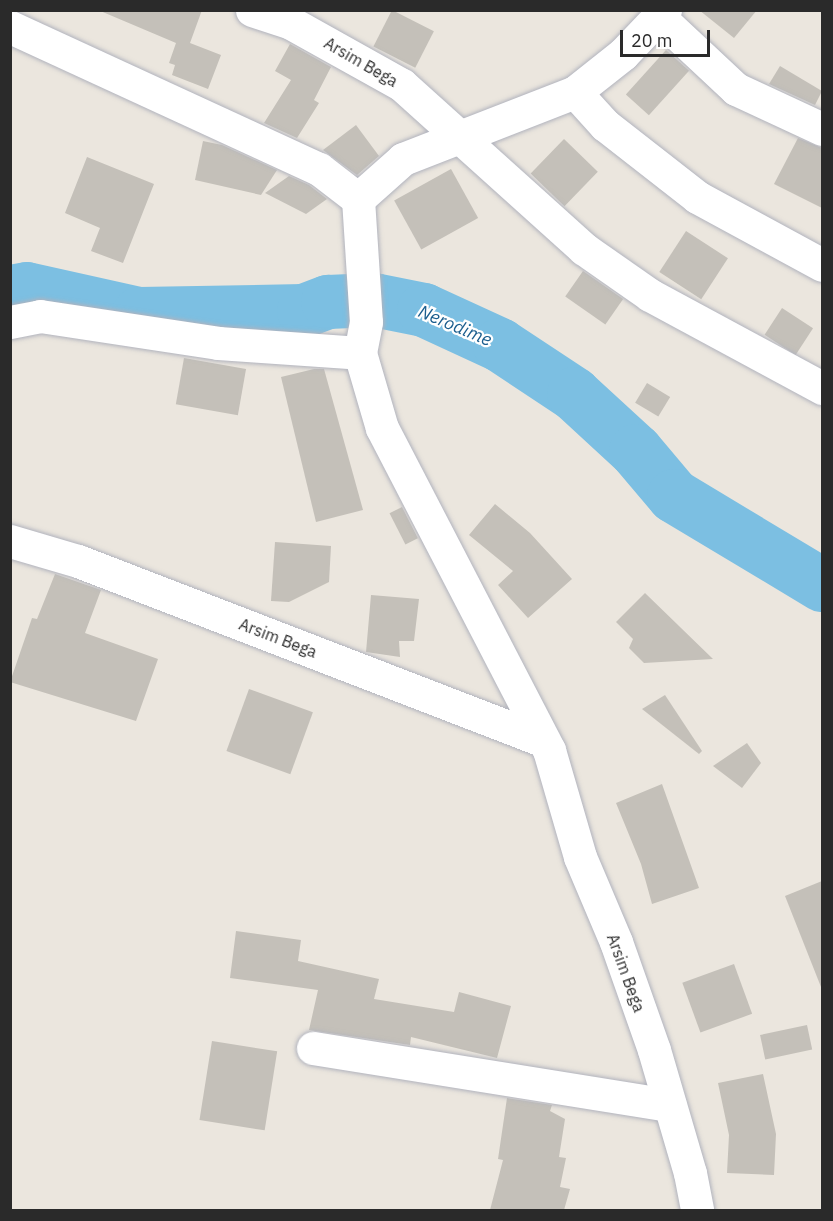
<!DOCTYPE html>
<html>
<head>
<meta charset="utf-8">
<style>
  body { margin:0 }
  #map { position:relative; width:833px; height:1221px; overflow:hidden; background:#ebe6de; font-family:"IBM Plex Sans",sans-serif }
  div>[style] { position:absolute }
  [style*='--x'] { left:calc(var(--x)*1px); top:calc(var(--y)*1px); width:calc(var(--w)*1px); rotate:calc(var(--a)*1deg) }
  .river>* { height:54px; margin:-27px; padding:0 27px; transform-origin:27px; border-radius:27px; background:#7cbfe2 }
  .building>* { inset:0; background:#c4c0b9; transform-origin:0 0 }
  .roads { filter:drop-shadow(0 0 2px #b1b3bd) drop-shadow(0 0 2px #b1b3bd) }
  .minor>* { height:33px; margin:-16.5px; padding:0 16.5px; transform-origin:16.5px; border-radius:16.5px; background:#fff }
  span { translate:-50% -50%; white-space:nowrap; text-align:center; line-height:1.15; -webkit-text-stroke:4.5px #fff; paint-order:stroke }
  .street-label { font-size:16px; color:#2a2a2a }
  .water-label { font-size:18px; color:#1b5e8e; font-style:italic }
  .frame { position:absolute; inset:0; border:12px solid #2a2a2a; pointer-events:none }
  .scale { position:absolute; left:620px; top:30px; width:90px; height:27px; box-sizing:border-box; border:3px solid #2a2a2a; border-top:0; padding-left:8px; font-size:18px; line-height:21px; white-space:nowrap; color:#2a2a2a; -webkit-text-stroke:4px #fff; paint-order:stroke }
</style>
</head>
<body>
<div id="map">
  <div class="river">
    <i style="--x:10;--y:292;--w:17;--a:-10"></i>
    <i style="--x:27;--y:289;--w:115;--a:12.6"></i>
    <i style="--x:139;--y:314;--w:165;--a:-1"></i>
    <i style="--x:304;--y:311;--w:26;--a:-21"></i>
    <i style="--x:328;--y:302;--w:46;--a:-2.5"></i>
    <i style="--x:374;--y:300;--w:51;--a:11.3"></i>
    <i style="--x:424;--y:310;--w:84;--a:24.7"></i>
    <i style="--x:500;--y:345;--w:89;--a:33.5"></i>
    <i style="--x:574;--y:394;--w:84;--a:42.6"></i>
    <i style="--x:636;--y:451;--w:59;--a:49.8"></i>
    <i style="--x:674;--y:496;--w:173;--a:31"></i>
  </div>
  <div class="building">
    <i style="clip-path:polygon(98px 10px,202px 10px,190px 43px,221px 55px,208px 89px,172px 75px,175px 65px,169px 63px,176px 43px)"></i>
    <i style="left:392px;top:10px;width:47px;height:41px;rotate:27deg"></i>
    <i style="clip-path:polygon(699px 10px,757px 10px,734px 38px)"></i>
    <i style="clip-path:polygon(290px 44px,331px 67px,314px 100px,319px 103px,297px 138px,264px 123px,291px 80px,275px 71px)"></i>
    <i style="left:666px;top:50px;width:31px;height:60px;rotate:42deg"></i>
    <i style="clip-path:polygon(780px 66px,822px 91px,815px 105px,769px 84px)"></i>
    <i style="clip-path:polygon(356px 125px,379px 156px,357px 175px,323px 150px)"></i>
    <i style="clip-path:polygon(798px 138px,822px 148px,822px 208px,774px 184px)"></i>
    <i style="left:564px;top:139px;width:47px;height:48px;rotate:44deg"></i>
    <i style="clip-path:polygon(203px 141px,222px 145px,277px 170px,261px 195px,195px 180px)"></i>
    <i style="clip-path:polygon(87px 157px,154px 184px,123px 263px,91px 251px,100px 228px,65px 213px)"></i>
    <i style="left:451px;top:169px;width:56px;height:65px;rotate:61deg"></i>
    <i style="clip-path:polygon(289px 176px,309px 185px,327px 199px,306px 214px,265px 193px)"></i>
    <i style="left:686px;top:231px;width:50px;height:49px;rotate:33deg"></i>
    <i style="left:583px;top:271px;width:49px;height:31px;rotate:35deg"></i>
    <i style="left:782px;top:308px;width:37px;height:32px;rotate:33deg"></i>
    <i style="left:184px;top:358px;width:63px;height:47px;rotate:10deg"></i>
    <i style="clip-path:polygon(314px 369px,324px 369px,363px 510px,316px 522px,281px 377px)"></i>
    <i style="left:647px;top:383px;width:27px;height:23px;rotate:31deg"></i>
    <i style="clip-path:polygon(495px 504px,530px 533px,572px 579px,528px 618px,498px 585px,513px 571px,469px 535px)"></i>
    <i style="left:402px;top:507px;width:35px;height:14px;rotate:63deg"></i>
    <i style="clip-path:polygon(275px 542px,331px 546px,329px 582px,289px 602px,271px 601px)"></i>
    <i style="clip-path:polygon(55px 574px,101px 590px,85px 633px,158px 659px,136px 721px,10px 682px,32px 618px,37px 619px)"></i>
    <i style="clip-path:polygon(645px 593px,713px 659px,644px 663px,629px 648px,633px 639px,616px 622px)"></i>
    <i style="clip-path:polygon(371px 595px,419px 599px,414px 641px,399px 641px,400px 657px,366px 652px)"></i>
    <i style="left:249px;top:689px;width:68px;height:66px;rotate:20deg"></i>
    <i style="clip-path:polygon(665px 695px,702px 751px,699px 754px,642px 709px)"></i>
    <i style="clip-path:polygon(747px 743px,761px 763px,742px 788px,713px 766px)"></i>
    <i style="clip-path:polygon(662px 784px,699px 888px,652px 904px,641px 864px,616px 803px)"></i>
    <i style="clip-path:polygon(822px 881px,822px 987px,821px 987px,785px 896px)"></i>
    <i style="clip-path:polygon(236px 931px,301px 940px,298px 961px,379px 979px,374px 999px,454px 1012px,459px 992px,511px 1006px,497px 1058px,411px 1037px,410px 1045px,309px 1030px,318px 990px,230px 978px)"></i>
    <i style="left:734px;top:964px;width:53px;height:55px;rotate:70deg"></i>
    <i style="left:807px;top:1025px;width:25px;height:48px;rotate:78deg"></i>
    <i style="left:212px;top:1041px;width:66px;height:80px;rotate:9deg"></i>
    <i style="clip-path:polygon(763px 1074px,776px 1134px,774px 1175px,727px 1173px,729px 1135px,718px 1083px)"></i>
    <i style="clip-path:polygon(507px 1098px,552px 1105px,550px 1111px,565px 1119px,559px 1157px,566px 1158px,560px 1187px,570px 1189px,564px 1210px,490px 1210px,503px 1160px,498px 1159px)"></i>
  </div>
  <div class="roads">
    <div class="minor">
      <i style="--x:252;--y:10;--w:41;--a:18.4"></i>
      <i style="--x:291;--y:23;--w:127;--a:29.2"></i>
      <i style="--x:402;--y:85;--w:245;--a:42"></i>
      <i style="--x:584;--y:249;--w:80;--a:34.9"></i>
      <i style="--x:650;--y:295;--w:196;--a:28.4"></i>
      <i style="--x:665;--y:10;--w:61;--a:133.7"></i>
      <i style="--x:623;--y:54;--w:61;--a:141.6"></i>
      <i style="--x:575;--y:92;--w:185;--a:158.7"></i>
      <i style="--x:403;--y:159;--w:60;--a:138.4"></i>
      <i style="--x:358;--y:199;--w:123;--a:86.3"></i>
      <i style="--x:366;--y:322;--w:32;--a:101"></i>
      <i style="--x:360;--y:353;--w:78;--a:73.7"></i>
      <i style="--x:382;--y:428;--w:363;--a:62.6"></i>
      <i style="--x:549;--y:750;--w:111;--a:73.8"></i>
      <i style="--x:580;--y:857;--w:92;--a:67"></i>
      <i style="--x:616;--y:942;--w:114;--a:70.6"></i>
      <i style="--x:654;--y:1050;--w:128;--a:73.7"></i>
      <i style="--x:690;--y:1173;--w:38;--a:79"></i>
      <i style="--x:660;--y:18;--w:104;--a:43.1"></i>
      <i style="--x:736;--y:89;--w:95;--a:24.9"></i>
      <i style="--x:10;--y:27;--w:340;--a:24.7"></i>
      <i style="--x:319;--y:169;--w:49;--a:37.6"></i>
      <i style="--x:575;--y:92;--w:45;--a:47.7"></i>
      <i style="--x:605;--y:125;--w:117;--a:38"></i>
      <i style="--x:697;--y:197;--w:142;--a:28.5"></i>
      <i style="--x:10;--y:322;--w:31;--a:-11"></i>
      <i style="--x:40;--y:316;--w:180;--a:8.6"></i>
      <i style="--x:218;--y:343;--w:142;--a:4"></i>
      <i style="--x:10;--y:541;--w:71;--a:16.4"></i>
      <i style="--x:78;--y:561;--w:498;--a:21.1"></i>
      <i style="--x:313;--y:1048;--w:361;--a:9.1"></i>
    </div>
  </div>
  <div class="street-label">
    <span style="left:361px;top:62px;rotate:30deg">Arsim Bega</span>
    <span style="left:278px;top:638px;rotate:21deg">Arsim Bega</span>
    <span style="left:626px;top:973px;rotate:70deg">Arsim Bega</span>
  </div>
  <div class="water-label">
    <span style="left:455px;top:326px;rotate:23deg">Nerodime</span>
  </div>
  <div class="frame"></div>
  <div class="scale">20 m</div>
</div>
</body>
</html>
